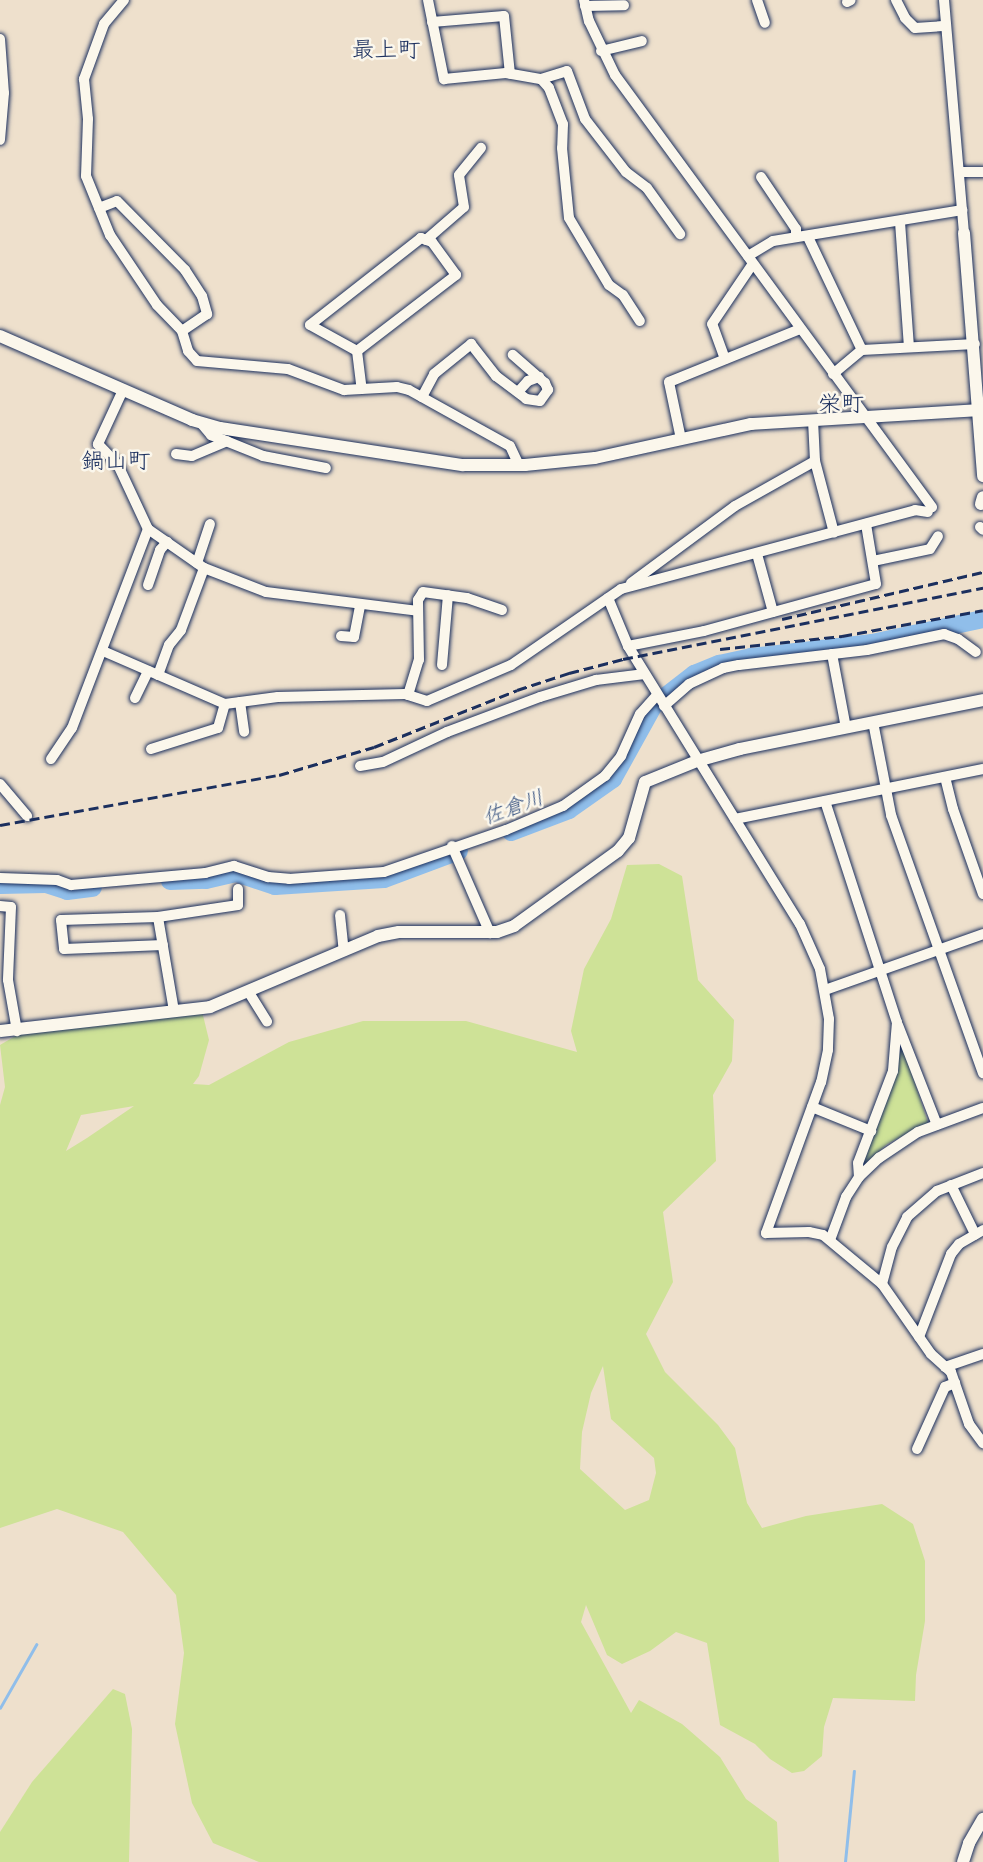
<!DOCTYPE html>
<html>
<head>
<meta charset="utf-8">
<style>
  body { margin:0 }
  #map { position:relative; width:983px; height:1862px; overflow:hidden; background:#eee0cc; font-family:Delius,"Klee One",sans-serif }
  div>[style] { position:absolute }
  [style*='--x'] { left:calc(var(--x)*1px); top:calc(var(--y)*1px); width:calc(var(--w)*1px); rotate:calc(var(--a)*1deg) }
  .green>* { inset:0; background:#cee297 }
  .stream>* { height:2.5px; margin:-1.25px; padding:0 1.25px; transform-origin:1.25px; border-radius:1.25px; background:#90beea }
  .river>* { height:18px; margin:-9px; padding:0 9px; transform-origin:9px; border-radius:9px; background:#90beea }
  .roads { filter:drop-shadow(0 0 2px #1b2f5e) drop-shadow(0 0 2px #1b2f5e) }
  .minor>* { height:10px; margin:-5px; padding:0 5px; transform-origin:5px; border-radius:5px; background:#fbf7ec }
  .tertiary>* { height:12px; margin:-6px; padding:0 6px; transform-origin:6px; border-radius:6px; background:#fbf7ec }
  .rail>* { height:2.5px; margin-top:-1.25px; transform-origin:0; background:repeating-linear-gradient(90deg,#1b2f5e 0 10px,transparent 0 15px) }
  span { translate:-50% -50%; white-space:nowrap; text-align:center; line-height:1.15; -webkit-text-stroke:5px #fbf7ec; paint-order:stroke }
  .water-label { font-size:21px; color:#385381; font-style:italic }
  .quarter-label { font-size:23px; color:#1b2f5e }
</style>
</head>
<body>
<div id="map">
  <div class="green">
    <i style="clip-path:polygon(evenodd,659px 864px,682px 876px,698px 980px,734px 1020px,732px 1061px,713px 1095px,716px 1161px,663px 1212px,673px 1282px,646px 1334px,665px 1372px,718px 1425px,735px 1448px,747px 1503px,762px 1528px,806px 1516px,882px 1504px,913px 1524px,925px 1561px,925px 1621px,916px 1675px,915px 1701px,833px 1698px,824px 1727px,822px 1756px,804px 1771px,792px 1773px,770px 1759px,755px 1744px,720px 1725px,707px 1643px,676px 1632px,650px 1651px,622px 1664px,607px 1655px,586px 1605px,581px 1622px,631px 1713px,639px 1700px,682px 1724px,720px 1757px,746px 1799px,777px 1822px,779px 1862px,259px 1862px,213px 1843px,192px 1803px,175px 1724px,184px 1653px,176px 1595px,123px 1532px,57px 1509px,0 1528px,0 1105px,5px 1087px,0 1045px,29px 1028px,201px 1007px,209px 1040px,199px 1076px,193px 1084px,209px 1085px,289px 1042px,363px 1021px,466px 1021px,577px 1052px,571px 1031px,584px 969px,611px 919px,627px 865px,659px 864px,134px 1106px,87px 1138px,66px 1151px,81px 1115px,134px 1106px,659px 864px,603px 1366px,611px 1419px,654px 1458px,656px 1473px,649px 1500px,625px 1510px,580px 1469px,582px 1432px,591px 1393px,603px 1366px)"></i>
    <i style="clip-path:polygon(902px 1044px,928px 1123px,887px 1144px,864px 1165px,861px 1163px)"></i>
    <i style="clip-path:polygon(113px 1689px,125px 1694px,132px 1729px,129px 1862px,0 1862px,0 1832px,32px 1782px)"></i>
  </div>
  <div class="stream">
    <i style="--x:0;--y:1708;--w:73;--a:-60.3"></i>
    <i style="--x:845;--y:1862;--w:91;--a:-84.4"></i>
  </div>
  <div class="river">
    <i style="--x:511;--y:832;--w:62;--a:-20.8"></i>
    <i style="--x:569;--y:810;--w:54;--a:-35.2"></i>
    <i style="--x:613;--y:779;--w:85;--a:-61"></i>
    <i style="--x:654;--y:705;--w:51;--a:-37.8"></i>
    <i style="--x:694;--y:674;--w:27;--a:-22"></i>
    <i style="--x:719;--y:664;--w:33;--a:-12"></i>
    <i style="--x:751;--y:657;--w:122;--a:-6.6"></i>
    <i style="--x:872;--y:643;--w:114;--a:-12.2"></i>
    <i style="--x:170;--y:881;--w:36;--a:-2"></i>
    <i style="--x:206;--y:880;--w:31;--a:-13"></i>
    <i style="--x:236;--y:873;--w:41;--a:18.4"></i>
    <i style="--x:275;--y:886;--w:109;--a:-3.7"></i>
    <i style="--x:384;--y:879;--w:80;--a:-20.5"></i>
    <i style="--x:0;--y:885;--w:46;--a:-1.2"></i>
    <i style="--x:46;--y:884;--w:22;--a:18"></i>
    <i style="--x:67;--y:891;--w:26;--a:-7"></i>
  </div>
  <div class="roads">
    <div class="minor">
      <i style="--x:124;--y:0;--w:31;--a:130"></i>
      <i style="--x:104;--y:24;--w:59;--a:110"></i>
      <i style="--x:84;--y:79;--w:40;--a:84.3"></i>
      <i style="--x:88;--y:119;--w:57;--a:92"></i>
      <i style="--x:86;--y:176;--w:64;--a:67.9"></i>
      <i style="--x:110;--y:235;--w:84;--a:56.1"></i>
      <i style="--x:157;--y:305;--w:36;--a:46"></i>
      <i style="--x:428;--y:0;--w:81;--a:78.6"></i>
      <i style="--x:444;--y:79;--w:62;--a:-5.5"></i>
      <i style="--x:506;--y:73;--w:36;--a:10"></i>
      <i style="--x:541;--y:79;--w:12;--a:48"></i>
      <i style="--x:549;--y:88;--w:39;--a:69"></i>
      <i style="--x:563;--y:124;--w:24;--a:92"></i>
      <i style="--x:562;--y:148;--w:70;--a:84.3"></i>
      <i style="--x:569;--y:218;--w:78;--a:59.2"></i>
      <i style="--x:609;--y:285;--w:17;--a:36"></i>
      <i style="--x:623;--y:295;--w:31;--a:57"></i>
      <i style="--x:584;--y:0;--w:22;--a:77"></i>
      <i style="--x:589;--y:21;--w:60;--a:64.3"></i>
      <i style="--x:615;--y:75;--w:536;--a:53.73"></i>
      <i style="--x:757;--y:0;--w:24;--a:71"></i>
      <i style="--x:896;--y:0;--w:20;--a:63"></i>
      <i style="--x:905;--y:18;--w:14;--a:45"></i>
      <i style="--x:915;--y:28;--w:31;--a:-4"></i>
      <i style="--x:944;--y:0;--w:234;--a:85.1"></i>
      <i style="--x:847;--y:2;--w:4;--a:-27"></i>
      <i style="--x:585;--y:6;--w:39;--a:-1"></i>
      <i style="--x:432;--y:22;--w:72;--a:-4.8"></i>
      <i style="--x:504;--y:16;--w:58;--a:84.1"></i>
      <i style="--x:0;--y:39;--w:54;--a:85.8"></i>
      <i style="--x:4;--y:93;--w:47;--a:94.9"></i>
      <i style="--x:601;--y:51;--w:42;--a:-13.7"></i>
      <i style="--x:541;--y:79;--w:27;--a:-17"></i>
      <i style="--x:567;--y:71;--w:51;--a:69.4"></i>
      <i style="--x:585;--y:119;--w:67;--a:52.3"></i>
      <i style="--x:626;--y:172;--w:26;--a:37"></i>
      <i style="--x:647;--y:188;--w:57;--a:54.3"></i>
      <i style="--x:959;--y:172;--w:24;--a:0"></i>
      <i style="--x:761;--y:177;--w:63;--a:56.1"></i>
      <i style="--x:796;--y:229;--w:8;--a:90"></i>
      <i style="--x:99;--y:208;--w:19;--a:-21"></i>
      <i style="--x:117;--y:201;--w:97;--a:45.4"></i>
      <i style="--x:185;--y:270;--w:31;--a:57"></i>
      <i style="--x:202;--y:296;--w:19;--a:74"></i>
      <i style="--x:207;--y:314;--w:30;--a:146"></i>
      <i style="--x:182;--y:331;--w:21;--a:73"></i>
      <i style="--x:188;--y:351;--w:13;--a:48"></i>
      <i style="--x:197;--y:361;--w:91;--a:5"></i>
      <i style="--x:288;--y:369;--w:60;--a:20.6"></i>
      <i style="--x:344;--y:390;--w:53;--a:-3.2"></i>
      <i style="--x:397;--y:387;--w:12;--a:14"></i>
      <i style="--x:409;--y:390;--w:115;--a:29"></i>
      <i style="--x:510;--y:446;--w:21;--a:65"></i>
      <i style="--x:900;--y:222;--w:125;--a:85.9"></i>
      <i style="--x:808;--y:237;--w:125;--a:64.5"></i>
      <i style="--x:862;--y:350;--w:113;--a:-3"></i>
      <i style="--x:426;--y:240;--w:50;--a:-41"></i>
      <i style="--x:464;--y:207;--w:32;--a:-99"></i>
      <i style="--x:459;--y:175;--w:35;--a:-51"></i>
      <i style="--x:748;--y:256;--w:29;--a:-31"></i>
      <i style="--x:773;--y:241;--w:192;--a:-9.3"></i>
      <i style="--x:357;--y:351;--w:125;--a:-37.5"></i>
      <i style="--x:456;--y:275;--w:41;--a:-126"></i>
      <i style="--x:432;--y:242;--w:12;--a:-160"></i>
      <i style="--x:421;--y:238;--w:141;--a:141.9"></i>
      <i style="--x:310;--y:325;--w:54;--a:29"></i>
      <i style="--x:357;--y:351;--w:38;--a:83"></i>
      <i style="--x:725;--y:359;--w:37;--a:-110"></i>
      <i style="--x:712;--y:324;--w:71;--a:-55.9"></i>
      <i style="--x:833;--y:374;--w:38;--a:-40"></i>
      <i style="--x:123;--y:390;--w:60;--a:114.8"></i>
      <i style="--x:98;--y:444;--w:29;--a:46"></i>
      <i style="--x:118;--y:465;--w:71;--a:64.9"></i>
      <i style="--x:148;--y:529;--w:68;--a:34.9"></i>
      <i style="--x:204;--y:568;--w:66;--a:21.2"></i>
      <i style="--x:266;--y:592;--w:153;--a:7.1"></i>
      <i style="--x:518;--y:392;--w:15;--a:-48"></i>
      <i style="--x:528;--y:381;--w:12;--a:-20"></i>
      <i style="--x:422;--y:397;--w:26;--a:-62"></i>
      <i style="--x:434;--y:374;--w:48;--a:-39"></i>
      <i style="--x:471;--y:344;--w:41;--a:52"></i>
      <i style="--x:496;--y:376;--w:38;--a:37"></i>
      <i style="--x:526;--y:399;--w:14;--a:8"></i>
      <i style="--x:540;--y:401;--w:14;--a:-54"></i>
      <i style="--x:548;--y:390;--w:8;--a:-113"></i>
      <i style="--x:545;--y:383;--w:43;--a:-138.8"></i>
      <i style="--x:813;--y:420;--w:41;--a:87.2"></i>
      <i style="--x:815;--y:461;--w:74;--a:75.2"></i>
      <i style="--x:201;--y:423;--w:16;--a:50"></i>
      <i style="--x:211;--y:435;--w:56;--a:22"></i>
      <i style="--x:263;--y:456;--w:64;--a:10.8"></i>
      <i style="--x:681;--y:439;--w:58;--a:-101.9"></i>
      <i style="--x:669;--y:382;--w:141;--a:-22"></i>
      <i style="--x:176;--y:454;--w:16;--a:7"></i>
      <i style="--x:192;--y:456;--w:38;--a:-23"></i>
      <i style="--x:980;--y:527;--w:4;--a:45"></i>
      <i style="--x:757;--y:554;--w:60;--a:74.6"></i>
      <i style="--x:873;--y:561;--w:58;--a:-11.9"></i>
      <i style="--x:930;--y:549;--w:15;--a:-58"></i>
      <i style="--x:197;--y:563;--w:41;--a:-71.6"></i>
      <i style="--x:631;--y:583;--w:129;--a:-36.5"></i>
      <i style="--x:735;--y:506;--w:92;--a:-29.4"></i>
      <i style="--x:148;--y:585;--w:37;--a:-71"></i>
      <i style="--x:160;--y:550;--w:11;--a:-49"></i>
      <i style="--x:608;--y:598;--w:52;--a:67.4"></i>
      <i style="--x:628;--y:646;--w:327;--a:58.3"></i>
      <i style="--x:800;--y:924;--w:49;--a:66"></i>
      <i style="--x:820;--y:969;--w:51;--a:79.8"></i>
      <i style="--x:829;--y:1019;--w:31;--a:92"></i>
      <i style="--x:828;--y:1050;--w:33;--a:102"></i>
      <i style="--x:821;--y:1082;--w:161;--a:110"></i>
      <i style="--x:766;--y:1233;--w:43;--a:-1.3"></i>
      <i style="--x:809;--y:1232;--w:14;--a:12"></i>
      <i style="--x:823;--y:1235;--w:77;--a:39.7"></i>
      <i style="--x:882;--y:1284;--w:85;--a:55"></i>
      <i style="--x:931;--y:1354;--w:27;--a:42"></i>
      <i style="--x:951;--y:1372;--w:55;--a:70.9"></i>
      <i style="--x:969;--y:1424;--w:24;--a:54"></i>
      <i style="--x:341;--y:636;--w:13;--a:4"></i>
      <i style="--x:354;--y:637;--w:33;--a:-79"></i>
      <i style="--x:628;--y:646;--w:77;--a:-11.2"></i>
      <i style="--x:704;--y:631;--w:178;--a:-15.3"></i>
      <i style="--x:876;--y:584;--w:61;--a:-99.5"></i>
      <i style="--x:103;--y:651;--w:133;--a:23.5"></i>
      <i style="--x:225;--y:704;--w:53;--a:-7.5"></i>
      <i style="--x:278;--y:697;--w:127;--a:-1.4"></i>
      <i style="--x:405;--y:694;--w:23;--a:18"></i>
      <i style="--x:427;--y:701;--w:91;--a:-23.2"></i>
      <i style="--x:511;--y:665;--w:134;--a:-34.6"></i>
      <i style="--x:621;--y:589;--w:304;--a:-15"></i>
      <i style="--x:915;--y:510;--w:13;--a:9"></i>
      <i style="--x:832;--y:654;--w:75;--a:79.3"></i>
      <i style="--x:442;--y:665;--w:70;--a:-85.1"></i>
      <i style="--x:158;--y:675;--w:32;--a:-70"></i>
      <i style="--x:169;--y:645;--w:19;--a:-51"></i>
      <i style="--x:181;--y:630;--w:66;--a:-69.6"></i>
      <i style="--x:408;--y:695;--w:37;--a:-73"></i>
      <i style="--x:419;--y:660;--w:60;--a:-91"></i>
      <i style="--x:418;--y:600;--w:9;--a:-58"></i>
      <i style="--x:423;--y:592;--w:44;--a:7.8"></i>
      <i style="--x:467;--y:598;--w:37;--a:19"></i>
      <i style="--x:135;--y:698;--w:30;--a:-64"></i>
      <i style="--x:240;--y:702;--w:30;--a:82"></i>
      <i style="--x:664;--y:706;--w:33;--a:-41"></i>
      <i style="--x:689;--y:684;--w:38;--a:-25"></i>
      <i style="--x:723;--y:668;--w:16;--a:-11"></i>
      <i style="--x:739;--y:665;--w:129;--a:-6.7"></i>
      <i style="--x:867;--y:650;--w:79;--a:-11.7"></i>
      <i style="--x:944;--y:634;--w:15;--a:20"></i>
      <i style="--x:958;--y:639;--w:22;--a:36"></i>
      <i style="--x:873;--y:722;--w:95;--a:79"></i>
      <i style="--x:891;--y:815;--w:274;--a:70.4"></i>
      <i style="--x:151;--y:749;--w:70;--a:-17.4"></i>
      <i style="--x:218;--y:728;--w:25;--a:-74"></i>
      <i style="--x:51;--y:759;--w:37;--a:-56"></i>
      <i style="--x:72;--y:728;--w:213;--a:-69.1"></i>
      <i style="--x:360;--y:766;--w:23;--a:-10"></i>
      <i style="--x:383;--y:762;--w:71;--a:-25.1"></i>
      <i style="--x:447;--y:732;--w:99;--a:-20.6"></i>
      <i style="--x:540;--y:697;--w:59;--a:-16.9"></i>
      <i style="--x:596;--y:680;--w:49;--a:-7"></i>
      <i style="--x:945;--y:777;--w:33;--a:76"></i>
      <i style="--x:953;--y:809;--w:90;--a:70.6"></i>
      <i style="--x:0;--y:784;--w:42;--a:49.8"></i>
      <i style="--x:825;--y:801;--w:232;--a:72"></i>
      <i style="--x:897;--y:1022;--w:49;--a:94.7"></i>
      <i style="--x:893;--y:1071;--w:98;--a:110.8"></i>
      <i style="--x:858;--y:1163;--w:14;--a:86"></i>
      <i style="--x:735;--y:819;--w:253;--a:-11.4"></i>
      <i style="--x:452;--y:846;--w:95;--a:66.4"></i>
      <i style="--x:0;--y:878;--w:57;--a:2"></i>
      <i style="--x:57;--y:880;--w:15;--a:20"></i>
      <i style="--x:71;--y:885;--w:135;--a:-5.1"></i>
      <i style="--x:205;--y:873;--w:30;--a:-14"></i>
      <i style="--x:234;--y:866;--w:36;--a:18"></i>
      <i style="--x:268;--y:877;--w:21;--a:5"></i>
      <i style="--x:289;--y:879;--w:95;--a:-4.2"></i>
      <i style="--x:384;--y:872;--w:129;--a:-19"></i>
      <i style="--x:506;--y:830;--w:62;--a:-22.8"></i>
      <i style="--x:563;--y:806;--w:52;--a:-35.5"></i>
      <i style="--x:605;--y:776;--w:26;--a:-51"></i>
      <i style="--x:621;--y:756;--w:46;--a:-65.7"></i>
      <i style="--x:640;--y:714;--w:25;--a:-48"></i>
      <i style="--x:0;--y:906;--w:11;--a:5"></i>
      <i style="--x:11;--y:907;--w:73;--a:92.4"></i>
      <i style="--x:8;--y:980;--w:52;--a:80"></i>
      <i style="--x:340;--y:915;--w:36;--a:84"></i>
      <i style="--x:158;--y:917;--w:97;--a:178.2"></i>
      <i style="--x:61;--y:920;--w:29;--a:84"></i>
      <i style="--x:64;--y:949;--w:99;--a:-2.3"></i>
      <i style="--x:825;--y:990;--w:168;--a:-19.5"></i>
      <i style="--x:248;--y:991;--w:36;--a:58"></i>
      <i style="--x:174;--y:1011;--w:95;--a:-99.7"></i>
      <i style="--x:158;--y:917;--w:81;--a:-8.5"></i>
      <i style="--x:238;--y:905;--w:16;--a:-90"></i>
      <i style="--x:898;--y:1025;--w:107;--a:68.7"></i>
      <i style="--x:812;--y:1107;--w:64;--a:22.1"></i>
      <i style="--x:951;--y:1185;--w:55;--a:63.9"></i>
      <i style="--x:830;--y:1240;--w:46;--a:-69.6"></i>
      <i style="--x:846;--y:1197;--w:24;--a:-57"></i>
      <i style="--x:859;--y:1177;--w:28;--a:-44"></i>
      <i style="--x:879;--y:1158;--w:47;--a:-33.7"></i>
      <i style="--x:918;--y:1132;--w:69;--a:-20.3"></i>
      <i style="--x:882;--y:1284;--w:38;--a:-75"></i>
      <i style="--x:892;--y:1247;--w:34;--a:-63"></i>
      <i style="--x:907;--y:1217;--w:40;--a:-41"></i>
      <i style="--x:937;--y:1191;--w:49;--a:-21.4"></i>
      <i style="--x:919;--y:1337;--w:89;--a:-68.9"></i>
      <i style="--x:951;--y:1254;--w:13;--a:-51"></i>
      <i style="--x:959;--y:1244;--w:28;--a:-30"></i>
      <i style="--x:945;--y:1367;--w:40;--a:-18.9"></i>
      <i style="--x:917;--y:1449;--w:68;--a:-65.7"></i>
      <i style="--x:945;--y:1387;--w:11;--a:-22"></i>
    </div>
    <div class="tertiary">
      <i style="--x:964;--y:233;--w:244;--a:85.5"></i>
      <i style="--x:0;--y:336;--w:210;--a:23.6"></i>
      <i style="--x:192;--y:420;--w:29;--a:16"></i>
      <i style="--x:220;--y:428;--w:246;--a:8.7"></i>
      <i style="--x:463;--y:465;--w:62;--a:0"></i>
      <i style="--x:525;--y:465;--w:70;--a:-5.7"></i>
      <i style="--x:595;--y:458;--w:160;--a:-12.3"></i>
      <i style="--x:751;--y:424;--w:232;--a:-3.5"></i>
      <i style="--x:981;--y:504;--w:7;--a:-74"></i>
      <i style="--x:0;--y:1031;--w:211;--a:-6.5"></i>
      <i style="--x:210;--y:1007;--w:182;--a:-22.9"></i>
      <i style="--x:378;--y:936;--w:21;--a:-11"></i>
      <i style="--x:399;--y:932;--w:98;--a:0"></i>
      <i style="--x:497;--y:932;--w:18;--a:-19"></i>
      <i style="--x:514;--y:926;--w:128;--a:-35.8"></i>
      <i style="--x:618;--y:851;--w:17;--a:-50"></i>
      <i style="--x:629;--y:838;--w:58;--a:-74.1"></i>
      <i style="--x:645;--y:782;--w:56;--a:-22"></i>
      <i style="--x:697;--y:761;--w:45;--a:-15.6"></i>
      <i style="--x:740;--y:749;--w:248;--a:-11.4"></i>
      <i style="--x:963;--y:1862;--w:20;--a:-72"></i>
      <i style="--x:969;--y:1843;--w:28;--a:-60"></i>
    </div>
  </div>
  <div class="rail">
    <i style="--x:782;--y:619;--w:206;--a:-13.2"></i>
    <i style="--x:720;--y:649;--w:123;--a:-6.1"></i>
    <i style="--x:842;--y:636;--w:143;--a:-10.4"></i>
    <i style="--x:0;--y:825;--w:283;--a:-10.2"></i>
    <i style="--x:279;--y:775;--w:99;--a:-16.4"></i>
    <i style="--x:374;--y:747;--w:154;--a:-21.7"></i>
    <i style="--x:517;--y:690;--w:55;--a:-18.1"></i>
    <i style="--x:569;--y:673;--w:56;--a:-14.5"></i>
    <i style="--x:623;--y:659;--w:367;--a:-11.2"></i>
  </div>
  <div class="water-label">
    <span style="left:513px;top:807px;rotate:-20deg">佐倉川</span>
  </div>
  <div class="quarter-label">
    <span style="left:386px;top:49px">最上町</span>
    <span style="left:841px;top:403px">栄町</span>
    <span style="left:116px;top:460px">鍋山町</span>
  </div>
</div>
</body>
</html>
